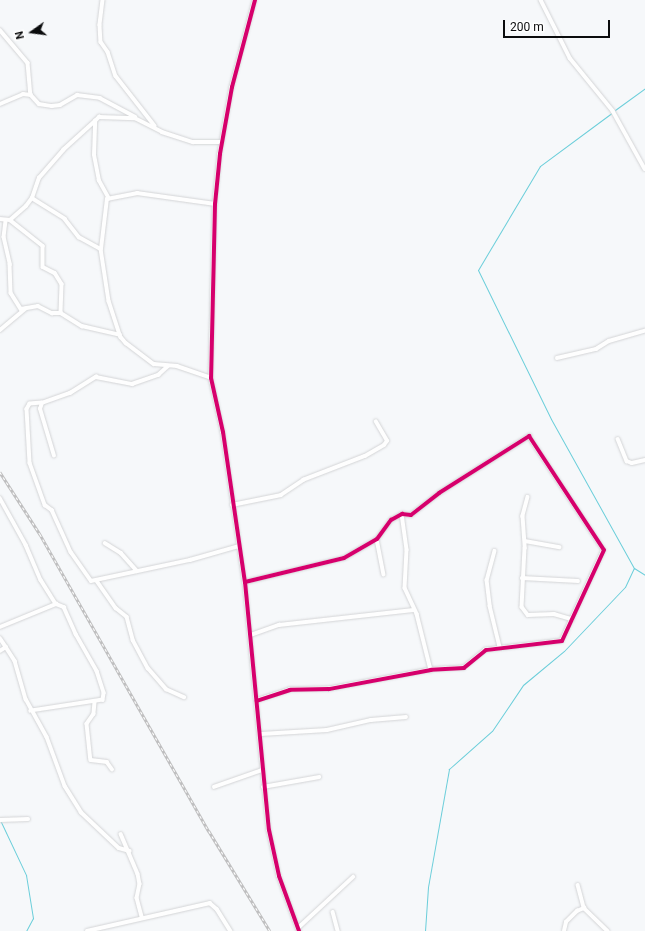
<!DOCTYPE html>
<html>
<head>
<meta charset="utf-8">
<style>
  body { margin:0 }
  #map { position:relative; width:645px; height:931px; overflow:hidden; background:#f6f8fa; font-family:Roboto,sans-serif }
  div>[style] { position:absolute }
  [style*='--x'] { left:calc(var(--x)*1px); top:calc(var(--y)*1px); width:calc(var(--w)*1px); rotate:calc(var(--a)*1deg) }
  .stream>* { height:1px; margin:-0.5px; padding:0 0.5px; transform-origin:0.5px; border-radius:0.5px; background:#6bceda }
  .roads { filter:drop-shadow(0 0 1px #d3d4d6) drop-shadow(0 0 1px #d3d4d6) }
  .street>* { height:3.5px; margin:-1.75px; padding:0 1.75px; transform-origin:1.75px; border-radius:1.75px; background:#fefefe }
  .rail>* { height:2.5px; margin-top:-1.25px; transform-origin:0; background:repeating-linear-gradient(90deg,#fff 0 3px,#bfbfc0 0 6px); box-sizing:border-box; border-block:1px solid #bfbfc0 }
  .cycleway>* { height:4px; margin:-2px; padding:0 2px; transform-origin:2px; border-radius:2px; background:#d6006c }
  span { translate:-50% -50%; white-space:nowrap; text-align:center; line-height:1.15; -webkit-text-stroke:3px #fff; paint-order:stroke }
  .north { position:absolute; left:12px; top:12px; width:40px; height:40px; -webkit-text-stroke:3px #fff; paint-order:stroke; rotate:256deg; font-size:11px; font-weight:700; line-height:16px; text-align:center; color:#0b0c0d }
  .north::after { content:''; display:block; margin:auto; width:14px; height:18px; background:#0b0c0d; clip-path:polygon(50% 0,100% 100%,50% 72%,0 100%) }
  .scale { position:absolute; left:503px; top:20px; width:107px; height:18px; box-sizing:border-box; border:2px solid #0b0c0d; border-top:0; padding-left:5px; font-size:12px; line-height:14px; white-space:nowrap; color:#0b0c0d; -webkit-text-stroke:3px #fff; paint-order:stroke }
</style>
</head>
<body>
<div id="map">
  <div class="stream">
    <i style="--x:615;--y:110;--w:37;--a:-36"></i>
    <i style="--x:613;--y:112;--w:91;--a:143.5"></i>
    <i style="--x:540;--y:166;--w:121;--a:120.8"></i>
    <i style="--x:478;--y:270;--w:166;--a:63.9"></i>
    <i style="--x:551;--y:419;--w:171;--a:60.9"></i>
    <i style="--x:634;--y:568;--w:13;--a:32"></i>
    <i style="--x:1;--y:822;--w:59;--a:64.7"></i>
    <i style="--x:26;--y:875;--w:44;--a:80.8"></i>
    <i style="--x:33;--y:918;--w:15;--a:118"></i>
    <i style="--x:425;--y:931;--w:44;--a:-86.1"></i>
    <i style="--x:428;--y:887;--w:120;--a:-79.9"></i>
    <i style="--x:449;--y:769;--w:57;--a:-41.5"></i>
    <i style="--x:492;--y:731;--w:55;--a:-56"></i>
    <i style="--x:523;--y:685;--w:53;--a:-39.7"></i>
    <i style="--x:564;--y:651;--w:88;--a:-46.4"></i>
    <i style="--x:625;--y:587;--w:21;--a:-65"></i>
  </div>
  <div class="roads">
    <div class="street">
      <i style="--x:103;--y:0;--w:25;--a:97"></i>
      <i style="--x:100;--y:25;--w:17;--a:87"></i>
      <i style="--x:101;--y:42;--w:12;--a:55"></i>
      <i style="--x:108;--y:52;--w:25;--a:72"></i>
      <i style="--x:116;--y:76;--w:63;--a:52"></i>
      <i style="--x:255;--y:0;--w:90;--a:104.8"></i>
      <i style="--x:232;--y:87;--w:68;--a:100.2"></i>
      <i style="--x:220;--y:154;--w:50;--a:95.7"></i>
      <i style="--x:215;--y:204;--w:174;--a:91.3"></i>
      <i style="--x:211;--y:378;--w:55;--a:77.5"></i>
      <i style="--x:223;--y:432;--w:152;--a:81.7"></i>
      <i style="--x:245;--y:582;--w:249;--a:84.5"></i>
      <i style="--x:269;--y:830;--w:47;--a:77.7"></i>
      <i style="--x:279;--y:876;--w:59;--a:70"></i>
      <i style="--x:541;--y:0;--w:65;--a:63.4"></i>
      <i style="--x:570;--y:58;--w:68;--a:50.9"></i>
      <i style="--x:613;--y:111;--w:66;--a:61.1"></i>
      <i style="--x:0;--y:30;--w:43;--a:49.7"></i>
      <i style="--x:28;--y:63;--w:32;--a:85"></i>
      <i style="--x:0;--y:104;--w:25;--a:-23"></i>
      <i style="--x:23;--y:94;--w:8;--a:7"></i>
      <i style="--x:31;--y:95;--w:12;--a:48"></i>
      <i style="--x:39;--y:104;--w:13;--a:9"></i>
      <i style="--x:52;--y:106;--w:8;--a:-7"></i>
      <i style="--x:60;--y:105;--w:20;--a:-30"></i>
      <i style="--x:77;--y:95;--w:23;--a:7"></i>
      <i style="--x:100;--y:98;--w:40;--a:28"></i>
      <i style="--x:32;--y:198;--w:39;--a:32"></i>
      <i style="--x:65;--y:219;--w:23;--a:52"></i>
      <i style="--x:79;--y:237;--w:25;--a:29"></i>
      <i style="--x:101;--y:249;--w:53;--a:81.3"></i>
      <i style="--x:109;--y:301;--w:38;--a:72"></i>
      <i style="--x:121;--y:337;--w:8;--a:50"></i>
      <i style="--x:126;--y:343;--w:35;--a:37"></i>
      <i style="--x:154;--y:364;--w:23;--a:5"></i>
      <i style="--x:177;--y:366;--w:36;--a:19"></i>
      <i style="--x:109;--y:199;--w:21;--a:-119"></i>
      <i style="--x:99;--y:181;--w:26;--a:-101"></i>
      <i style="--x:94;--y:155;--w:34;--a:-88"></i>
      <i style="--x:95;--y:121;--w:6;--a:-45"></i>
      <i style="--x:99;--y:117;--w:36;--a:2"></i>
      <i style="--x:135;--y:118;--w:30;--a:27"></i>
      <i style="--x:162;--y:132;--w:33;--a:18"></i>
      <i style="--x:193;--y:142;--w:29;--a:0"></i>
      <i style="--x:0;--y:219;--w:10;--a:6"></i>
      <i style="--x:10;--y:220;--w:21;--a:-41"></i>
      <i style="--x:26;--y:206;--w:10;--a:-53"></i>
      <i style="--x:32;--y:198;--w:21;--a:-71"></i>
      <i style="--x:39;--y:178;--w:37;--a:-49"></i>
      <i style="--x:63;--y:150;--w:43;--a:-42.2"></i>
      <i style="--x:10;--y:220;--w:42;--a:38.2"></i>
      <i style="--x:43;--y:246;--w:21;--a:90"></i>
      <i style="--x:43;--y:267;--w:13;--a:27"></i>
      <i style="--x:55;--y:273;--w:13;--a:58"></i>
      <i style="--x:62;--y:284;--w:29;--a:92"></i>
      <i style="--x:6;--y:221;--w:16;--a:97"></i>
      <i style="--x:4;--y:237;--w:28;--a:77"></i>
      <i style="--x:10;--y:264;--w:29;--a:88"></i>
      <i style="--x:11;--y:293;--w:19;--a:58"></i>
      <i style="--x:21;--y:309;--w:17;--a:-10"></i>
      <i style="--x:38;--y:306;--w:16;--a:27"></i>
      <i style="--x:52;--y:313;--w:9;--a:0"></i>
      <i style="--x:61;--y:313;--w:25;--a:32"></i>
      <i style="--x:82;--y:326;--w:39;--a:13"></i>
      <i style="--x:101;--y:249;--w:50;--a:-83.2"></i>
      <i style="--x:107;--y:199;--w:31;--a:-11"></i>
      <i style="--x:137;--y:193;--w:79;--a:8"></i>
      <i style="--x:0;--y:330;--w:33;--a:-40"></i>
      <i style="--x:557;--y:358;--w:40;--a:-13"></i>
      <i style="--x:596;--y:349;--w:15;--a:-32"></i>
      <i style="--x:609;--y:341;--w:37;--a:-16"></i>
      <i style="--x:42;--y:403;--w:12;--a:175"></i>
      <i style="--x:30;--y:404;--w:6;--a:121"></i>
      <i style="--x:27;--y:409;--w:54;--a:86.8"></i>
      <i style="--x:30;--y:463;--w:45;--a:70.3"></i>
      <i style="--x:45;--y:505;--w:9;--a:36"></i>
      <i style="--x:52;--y:510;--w:46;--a:65.7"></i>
      <i style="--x:71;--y:552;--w:35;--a:55"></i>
      <i style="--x:91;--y:581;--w:101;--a:-12"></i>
      <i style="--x:190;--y:560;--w:51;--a:-15.9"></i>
      <i style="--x:618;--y:439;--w:24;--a:68"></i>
      <i style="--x:627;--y:461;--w:5;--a:22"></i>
      <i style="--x:632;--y:463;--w:13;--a:-13"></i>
      <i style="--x:54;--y:456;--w:49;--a:-106.6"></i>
      <i style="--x:40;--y:409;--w:6;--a:-72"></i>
      <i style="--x:42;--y:403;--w:30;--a:-20"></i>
      <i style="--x:70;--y:393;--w:31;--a:-32"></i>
      <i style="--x:96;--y:377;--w:37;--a:11"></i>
      <i style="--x:132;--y:384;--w:28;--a:-19"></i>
      <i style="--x:158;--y:375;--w:13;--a:-42"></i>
      <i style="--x:528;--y:497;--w:20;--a:105"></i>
      <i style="--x:523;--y:516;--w:32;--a:86"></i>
      <i style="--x:525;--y:548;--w:59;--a:92.9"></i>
      <i style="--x:522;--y:607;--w:10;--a:53"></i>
      <i style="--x:528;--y:615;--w:26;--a:-2"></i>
      <i style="--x:554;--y:614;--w:19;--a:16"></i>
      <i style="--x:0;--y:498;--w:54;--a:61"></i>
      <i style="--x:26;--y:545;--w:38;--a:67"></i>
      <i style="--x:41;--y:580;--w:28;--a:58"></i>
      <i style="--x:56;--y:604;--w:9;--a:21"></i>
      <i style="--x:64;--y:607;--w:30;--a:66"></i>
      <i style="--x:76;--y:634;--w:43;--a:60.4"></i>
      <i style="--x:97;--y:671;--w:23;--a:72"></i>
      <i style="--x:104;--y:693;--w:7;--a:98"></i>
      <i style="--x:103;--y:700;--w:73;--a:171.3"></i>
      <i style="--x:232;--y:505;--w:50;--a:-11.5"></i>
      <i style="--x:281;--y:495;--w:27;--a:-34"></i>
      <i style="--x:303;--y:480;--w:66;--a:-21.2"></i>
      <i style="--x:365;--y:456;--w:22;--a:-30"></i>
      <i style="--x:384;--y:445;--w:5;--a:-53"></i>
      <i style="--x:387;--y:441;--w:22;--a:-120"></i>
      <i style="--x:402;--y:514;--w:36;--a:82"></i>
      <i style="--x:407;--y:550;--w:38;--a:93"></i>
      <i style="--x:405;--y:588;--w:29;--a:65"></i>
      <i style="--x:417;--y:614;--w:58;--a:76"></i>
      <i style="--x:377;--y:539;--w:36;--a:79"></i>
      <i style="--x:525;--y:541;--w:35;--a:10"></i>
      <i style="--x:105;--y:543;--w:19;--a:32"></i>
      <i style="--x:121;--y:553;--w:24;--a:48"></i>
      <i style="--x:495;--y:551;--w:30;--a:105"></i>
      <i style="--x:487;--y:580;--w:26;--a:83"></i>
      <i style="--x:490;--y:606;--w:42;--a:76.3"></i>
      <i style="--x:522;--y:578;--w:56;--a:3.1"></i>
      <i style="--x:97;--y:581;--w:33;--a:55"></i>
      <i style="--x:116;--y:608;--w:14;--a:39"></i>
      <i style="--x:127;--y:617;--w:24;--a:75"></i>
      <i style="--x:133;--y:640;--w:32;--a:62"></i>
      <i style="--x:148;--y:668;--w:28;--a:49"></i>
      <i style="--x:166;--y:689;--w:20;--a:24"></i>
      <i style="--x:245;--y:582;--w:102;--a:-13.6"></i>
      <i style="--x:344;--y:558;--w:38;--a:-30"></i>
      <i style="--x:377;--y:539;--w:24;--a:-54"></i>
      <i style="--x:391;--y:520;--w:13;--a:-29"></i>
      <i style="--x:402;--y:514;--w:9;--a:6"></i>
      <i style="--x:411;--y:515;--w:36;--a:-38"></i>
      <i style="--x:439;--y:493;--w:107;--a:-32.3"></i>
      <i style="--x:529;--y:436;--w:136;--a:56.7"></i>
      <i style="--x:604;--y:550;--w:100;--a:114.8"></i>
      <i style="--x:562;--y:641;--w:77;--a:173.2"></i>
      <i style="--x:486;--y:650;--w:28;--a:141"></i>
      <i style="--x:464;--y:668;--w:33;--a:177"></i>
      <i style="--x:431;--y:670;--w:104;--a:169.4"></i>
      <i style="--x:329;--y:689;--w:39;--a:179"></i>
      <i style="--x:290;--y:690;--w:35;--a:162"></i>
      <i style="--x:0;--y:627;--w:61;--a:-22.3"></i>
      <i style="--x:251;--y:635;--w:30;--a:-20"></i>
      <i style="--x:279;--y:625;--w:135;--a:-6.4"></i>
      <i style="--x:0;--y:638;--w:11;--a:56"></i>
      <i style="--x:0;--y:651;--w:7;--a:-34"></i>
      <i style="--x:6;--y:647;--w:17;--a:57"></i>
      <i style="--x:15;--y:661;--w:40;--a:74"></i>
      <i style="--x:26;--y:699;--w:43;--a:61.1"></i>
      <i style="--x:47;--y:737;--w:52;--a:69.8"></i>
      <i style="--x:65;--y:786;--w:31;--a:58"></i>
      <i style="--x:81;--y:812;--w:52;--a:43.5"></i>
      <i style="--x:119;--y:848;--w:11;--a:15"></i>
      <i style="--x:95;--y:702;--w:12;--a:95"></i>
      <i style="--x:94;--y:714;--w:12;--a:125"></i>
      <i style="--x:87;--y:724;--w:36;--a:84"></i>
      <i style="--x:91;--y:760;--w:16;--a:7"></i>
      <i style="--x:107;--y:762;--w:9;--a:54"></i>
      <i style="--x:261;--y:734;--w:66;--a:-3.5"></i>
      <i style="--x:327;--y:730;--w:45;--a:-12.8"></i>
      <i style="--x:371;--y:720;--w:35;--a:-5"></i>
      <i style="--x:214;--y:787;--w:51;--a:-19.5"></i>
      <i style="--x:263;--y:787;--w:57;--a:-10.1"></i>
      <i style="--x:0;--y:820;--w:28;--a:-2"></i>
      <i style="--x:121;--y:834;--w:43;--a:67"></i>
      <i style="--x:138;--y:874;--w:10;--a:79"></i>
      <i style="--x:140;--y:884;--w:14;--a:102"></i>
      <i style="--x:137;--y:898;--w:20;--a:75"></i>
      <i style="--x:578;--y:885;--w:24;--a:75"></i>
      <i style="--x:333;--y:912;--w:20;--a:75"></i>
      <i style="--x:298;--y:928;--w:75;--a:-42.8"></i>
      <i style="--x:87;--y:931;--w:126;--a:-12.8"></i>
      <i style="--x:210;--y:903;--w:9;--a:41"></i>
      <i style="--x:217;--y:909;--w:26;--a:58"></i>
      <i style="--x:564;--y:931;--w:9;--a:-77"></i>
      <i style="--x:566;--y:922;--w:16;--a:-45"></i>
      <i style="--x:577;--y:911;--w:8;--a:-23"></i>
      <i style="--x:584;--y:908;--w:33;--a:44"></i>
    </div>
  </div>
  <div class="rail">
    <i style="--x:0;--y:472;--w:74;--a:57.2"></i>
    <i style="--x:40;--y:534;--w:342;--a:60.4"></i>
    <i style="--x:209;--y:831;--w:117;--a:58.6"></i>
  </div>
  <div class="cycleway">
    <i style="--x:255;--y:0;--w:90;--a:104.8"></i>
    <i style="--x:232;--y:87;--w:68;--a:100.2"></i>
    <i style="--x:220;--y:154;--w:50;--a:95.7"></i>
    <i style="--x:215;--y:204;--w:174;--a:91.3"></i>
    <i style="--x:211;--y:378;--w:55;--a:77.5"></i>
    <i style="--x:223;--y:432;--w:152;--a:81.7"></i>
    <i style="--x:245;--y:582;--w:249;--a:84.5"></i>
    <i style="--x:269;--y:830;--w:47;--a:77.7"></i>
    <i style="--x:279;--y:876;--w:59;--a:70"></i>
    <i style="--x:245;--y:582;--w:102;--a:-13.6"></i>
    <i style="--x:344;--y:558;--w:38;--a:-30"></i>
    <i style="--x:377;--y:539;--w:24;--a:-54"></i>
    <i style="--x:391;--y:520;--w:13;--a:-29"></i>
    <i style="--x:402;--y:514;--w:9;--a:6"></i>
    <i style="--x:411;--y:515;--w:36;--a:-38"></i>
    <i style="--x:439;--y:493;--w:107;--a:-32.3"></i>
    <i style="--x:529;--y:436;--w:136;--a:56.7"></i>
    <i style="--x:604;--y:550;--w:100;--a:114.8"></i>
    <i style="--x:562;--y:641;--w:77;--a:173.2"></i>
    <i style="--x:486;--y:650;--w:28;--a:141"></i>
    <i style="--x:464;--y:668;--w:33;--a:177"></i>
    <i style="--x:431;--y:670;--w:104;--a:169.4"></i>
    <i style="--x:329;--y:689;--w:39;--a:179"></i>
    <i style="--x:290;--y:690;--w:35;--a:162"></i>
  </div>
  <div class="north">N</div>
  <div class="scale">200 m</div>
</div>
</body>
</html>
